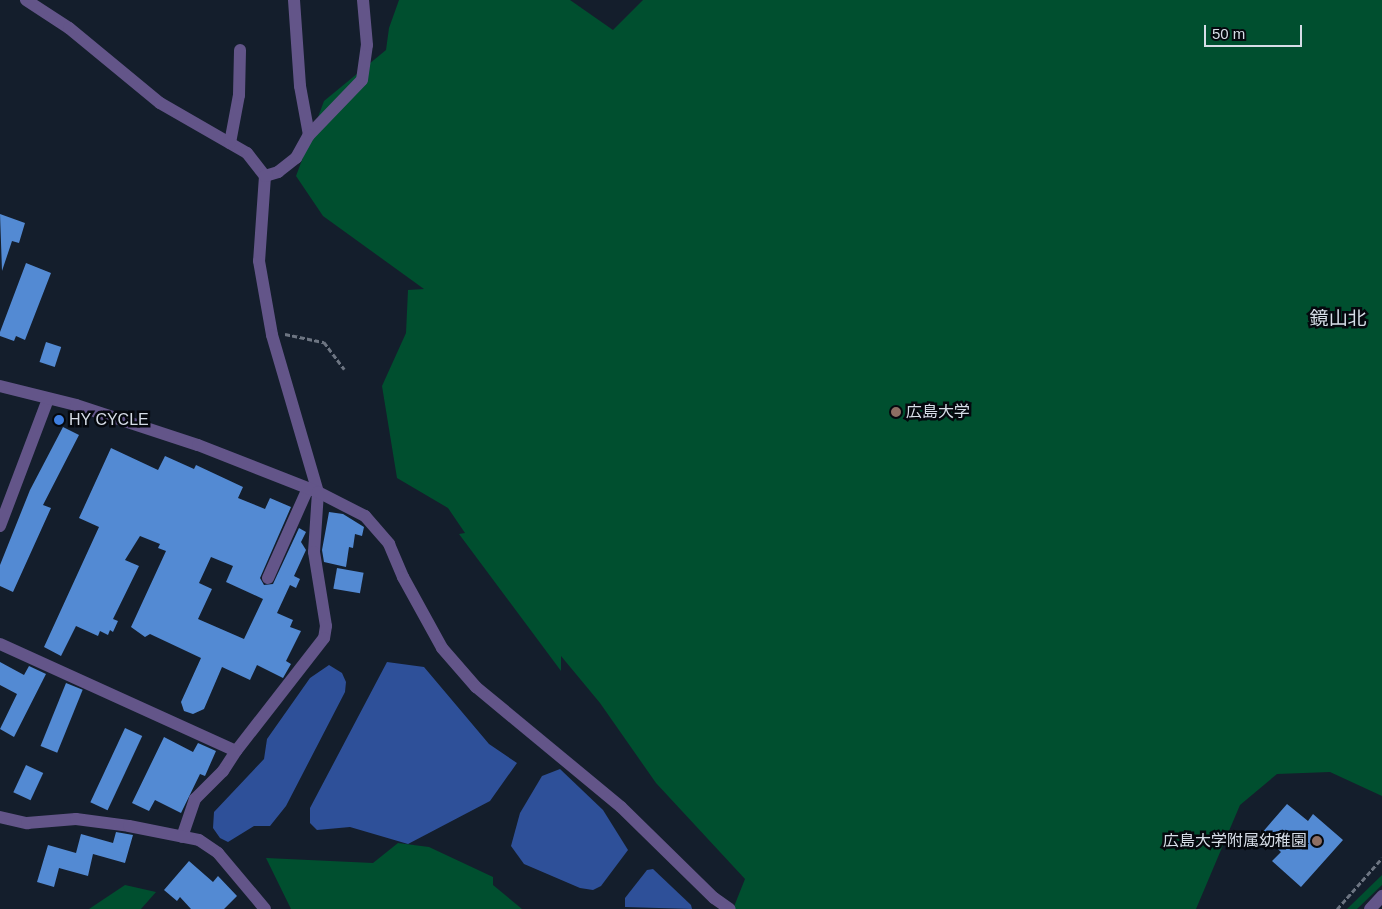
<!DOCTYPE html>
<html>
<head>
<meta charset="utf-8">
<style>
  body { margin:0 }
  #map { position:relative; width:1382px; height:909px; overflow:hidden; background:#141e2c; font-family:Arial,"Noto Sans JP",sans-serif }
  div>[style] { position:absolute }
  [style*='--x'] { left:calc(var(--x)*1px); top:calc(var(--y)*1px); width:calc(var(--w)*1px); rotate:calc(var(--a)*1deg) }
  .green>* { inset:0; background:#004f2f }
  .water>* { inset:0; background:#2e5099 }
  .building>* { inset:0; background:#538ad3; transform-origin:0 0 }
  .path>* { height:2.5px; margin-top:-1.25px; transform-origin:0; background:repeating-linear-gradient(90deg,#6d7582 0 5px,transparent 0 7.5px) }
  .minor>* { height:12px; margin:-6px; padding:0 6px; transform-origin:6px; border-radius:6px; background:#635589 }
  .tertiary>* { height:12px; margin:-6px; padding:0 6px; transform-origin:6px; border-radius:6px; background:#635589 }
  .dots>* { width:14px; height:14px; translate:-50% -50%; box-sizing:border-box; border:2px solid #05080e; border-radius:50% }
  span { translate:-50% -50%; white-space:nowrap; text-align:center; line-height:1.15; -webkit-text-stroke:5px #05080e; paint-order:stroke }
  .poi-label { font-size:16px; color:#d6dde7 }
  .left { translate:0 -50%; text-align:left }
  .right { translate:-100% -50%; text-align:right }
  .quarter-label { font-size:19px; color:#d6dde7 }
  .scale { position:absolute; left:1204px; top:25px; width:98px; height:22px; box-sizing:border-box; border:2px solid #d6dde7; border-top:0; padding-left:6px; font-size:15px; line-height:18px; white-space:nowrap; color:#d6dde7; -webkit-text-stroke:4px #05080e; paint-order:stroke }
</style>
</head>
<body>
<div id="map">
  <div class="green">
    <i style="clip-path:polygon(399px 0,570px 0,613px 30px,643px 0,1382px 0,1382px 796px,1330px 772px,1277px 774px,1240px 805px,1196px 909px,733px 909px,745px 879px,656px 783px,600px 703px,561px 656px,561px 671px,459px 534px,465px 533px,448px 508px,397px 478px,382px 386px,406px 333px,408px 290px,424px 289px,323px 216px,296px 176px,324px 101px,386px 50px,389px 28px)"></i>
    <i style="clip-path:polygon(398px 843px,429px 847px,493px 877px,493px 885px,522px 909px,291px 909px,266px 858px,373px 863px)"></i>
    <i style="clip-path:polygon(1382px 875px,1382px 885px,1357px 909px,1347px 909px)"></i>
    <i style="clip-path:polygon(125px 885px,156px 892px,141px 909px,89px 909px)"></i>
  </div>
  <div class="water">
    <i style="clip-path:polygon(387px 662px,424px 667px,489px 744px,517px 763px,490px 801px,408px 844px,350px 827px,317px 830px,310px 823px,310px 808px)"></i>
    <i style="clip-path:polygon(329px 665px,342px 673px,346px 682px,345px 692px,286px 806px,270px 826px,254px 826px,228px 842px,220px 838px,213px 828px,214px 812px,264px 759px,267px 739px,310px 678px)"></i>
    <i style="clip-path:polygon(560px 769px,603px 810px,628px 850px,601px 886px,593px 890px,580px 888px,524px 864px,511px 846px,520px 813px,542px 776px)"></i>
    <i style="clip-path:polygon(653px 869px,691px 905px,692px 909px,625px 907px,625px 898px,647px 870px)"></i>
  </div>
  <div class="building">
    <i style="clip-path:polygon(0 214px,25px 223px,19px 243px,12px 241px,2px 271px)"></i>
    <i style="clip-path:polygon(26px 263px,51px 273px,25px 340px,16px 336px,14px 341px,0 336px,0 332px)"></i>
    <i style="left:46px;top:342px;width:16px;height:21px;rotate:18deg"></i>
    <i style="clip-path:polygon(63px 427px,79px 435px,43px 505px,51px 508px,13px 592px,0 586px,0 565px,30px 490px)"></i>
    <i style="clip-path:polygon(evenodd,111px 448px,158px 470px,165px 456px,194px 469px,196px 465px,243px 487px,238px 498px,265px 509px,270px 498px,291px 507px,260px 578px,264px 585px,273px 584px,299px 528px,306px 532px,301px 542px,306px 550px,294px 576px,300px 579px,296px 588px,290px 585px,277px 613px,293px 620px,290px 627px,301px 631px,286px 661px,291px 664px,283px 678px,257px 665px,250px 680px,222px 667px,204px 709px,193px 714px,184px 711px,181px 702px,201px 658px,150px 634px,145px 637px,131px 627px,166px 551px,158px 548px,160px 544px,140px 536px,125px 560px,139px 566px,113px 619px,118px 621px,113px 632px,110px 630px,108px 635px,100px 631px,98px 636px,76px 626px,61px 656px,44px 647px,99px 527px,79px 518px,111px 448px,211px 557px,233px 566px,226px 582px,263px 599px,244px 639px,198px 619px,212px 589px,199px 583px,211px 557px)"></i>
    <i style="clip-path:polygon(329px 512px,343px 514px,364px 527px,362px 536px,355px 534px,353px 548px,349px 547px,346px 567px,324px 562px,322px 550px)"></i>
    <i style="left:337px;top:568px;width:27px;height:21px;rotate:10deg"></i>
    <i style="clip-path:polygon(0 662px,24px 675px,29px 666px,46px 674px,14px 737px,0 729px,17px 694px,0 685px)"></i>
    <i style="left:66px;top:683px;width:18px;height:68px;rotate:22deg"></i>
    <i style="left:125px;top:728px;width:19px;height:82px;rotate:25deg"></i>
    <i style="clip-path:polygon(164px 737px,193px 752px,198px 743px,216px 751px,205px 776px,200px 774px,181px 813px,155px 800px,149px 811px,132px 803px)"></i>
    <i style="left:26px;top:765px;width:19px;height:30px;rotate:25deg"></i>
    <i style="clip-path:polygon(1287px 804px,1308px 821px,1313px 814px,1343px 840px,1301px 887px,1272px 861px,1281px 852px,1261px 834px)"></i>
    <i style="clip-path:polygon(116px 832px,133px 835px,125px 863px,93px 854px,88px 876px,59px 868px,54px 887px,37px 882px,48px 845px,76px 853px,81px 834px,113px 843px)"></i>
    <i style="clip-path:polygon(189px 861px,213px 882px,218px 876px,237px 896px,224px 909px,191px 909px,180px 897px,177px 901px,164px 890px)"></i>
  </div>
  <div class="path">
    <i style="--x:285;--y:334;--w:40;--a:12"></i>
    <i style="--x:324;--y:342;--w:34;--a:53"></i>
    <i style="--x:1337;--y:909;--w:68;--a:-48.6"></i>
  </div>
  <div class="minor">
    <i style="--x:26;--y:0;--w:51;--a:33.1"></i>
    <i style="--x:69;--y:28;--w:118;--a:39.5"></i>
    <i style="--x:160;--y:103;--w:100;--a:29.9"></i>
    <i style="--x:247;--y:153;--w:29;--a:52"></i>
    <i style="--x:265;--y:176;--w:85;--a:94"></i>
    <i style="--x:259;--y:261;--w:75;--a:80"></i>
    <i style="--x:272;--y:335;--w:164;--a:73.7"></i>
    <i style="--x:318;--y:492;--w:60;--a:93.8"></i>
    <i style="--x:314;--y:552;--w:75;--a:80.8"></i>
    <i style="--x:326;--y:626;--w:12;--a:99"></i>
    <i style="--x:324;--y:638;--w:143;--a:127.9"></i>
    <i style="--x:294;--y:0;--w:86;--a:86"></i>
    <i style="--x:300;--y:86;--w:50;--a:79.6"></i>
    <i style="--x:309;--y:135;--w:76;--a:-46.1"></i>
    <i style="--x:362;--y:80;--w:35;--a:-82"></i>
    <i style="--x:367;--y:45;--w:45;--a:-95.1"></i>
    <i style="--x:230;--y:143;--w:49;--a:-79.4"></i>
    <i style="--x:239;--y:95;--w:45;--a:-88.7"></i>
    <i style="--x:265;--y:176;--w:14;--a:-17"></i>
    <i style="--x:278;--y:172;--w:23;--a:-38"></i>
    <i style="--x:296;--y:158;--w:26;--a:-61"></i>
    <i style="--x:0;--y:526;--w:136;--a:-69.3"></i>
    <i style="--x:268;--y:578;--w:98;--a:-66"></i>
    <i style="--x:0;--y:644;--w:259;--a:24.4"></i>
    <i style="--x:236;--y:751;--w:24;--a:123"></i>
    <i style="--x:223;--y:771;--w:40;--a:135"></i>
    <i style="--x:195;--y:799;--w:40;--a:108.9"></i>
    <i style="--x:0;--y:817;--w:28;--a:13"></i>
    <i style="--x:27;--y:823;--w:49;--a:-4.7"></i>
    <i style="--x:76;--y:819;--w:53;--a:7.5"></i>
    <i style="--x:129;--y:826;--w:71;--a:11.3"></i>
    <i style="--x:199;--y:840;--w:23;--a:34"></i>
    <i style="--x:218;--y:853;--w:73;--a:50"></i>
  </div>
  <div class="tertiary">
    <i style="--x:0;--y:386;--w:78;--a:14"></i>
    <i style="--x:76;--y:405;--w:128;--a:18.2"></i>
    <i style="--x:198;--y:445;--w:129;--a:21.4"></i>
    <i style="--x:318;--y:492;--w:53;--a:27.1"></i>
    <i style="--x:365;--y:516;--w:37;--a:49"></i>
    <i style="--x:389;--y:544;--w:36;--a:67"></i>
    <i style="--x:403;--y:577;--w:81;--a:61.2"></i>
    <i style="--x:442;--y:648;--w:52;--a:48.9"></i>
    <i style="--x:476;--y:687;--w:188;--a:39.6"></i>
    <i style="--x:621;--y:807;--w:130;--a:44.4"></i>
    <i style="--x:714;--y:898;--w:19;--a:35"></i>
    <i style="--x:1370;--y:909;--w:18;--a:-47"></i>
  </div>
  <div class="dots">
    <i style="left:896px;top:412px;background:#8d6e63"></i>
    <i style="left:59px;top:420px;background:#3f7fe0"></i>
    <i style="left:1317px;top:841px;background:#8d6e63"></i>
  </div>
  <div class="poi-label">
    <span class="left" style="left:906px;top:412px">広島大学</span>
    <span class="left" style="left:69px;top:420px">HY CYCLE</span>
    <span class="right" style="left:1307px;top:841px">広島大学附属幼稚園</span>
  </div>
  <div class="quarter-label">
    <span style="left:1338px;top:319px">鏡山北</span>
  </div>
  <div class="scale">50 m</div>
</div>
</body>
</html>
